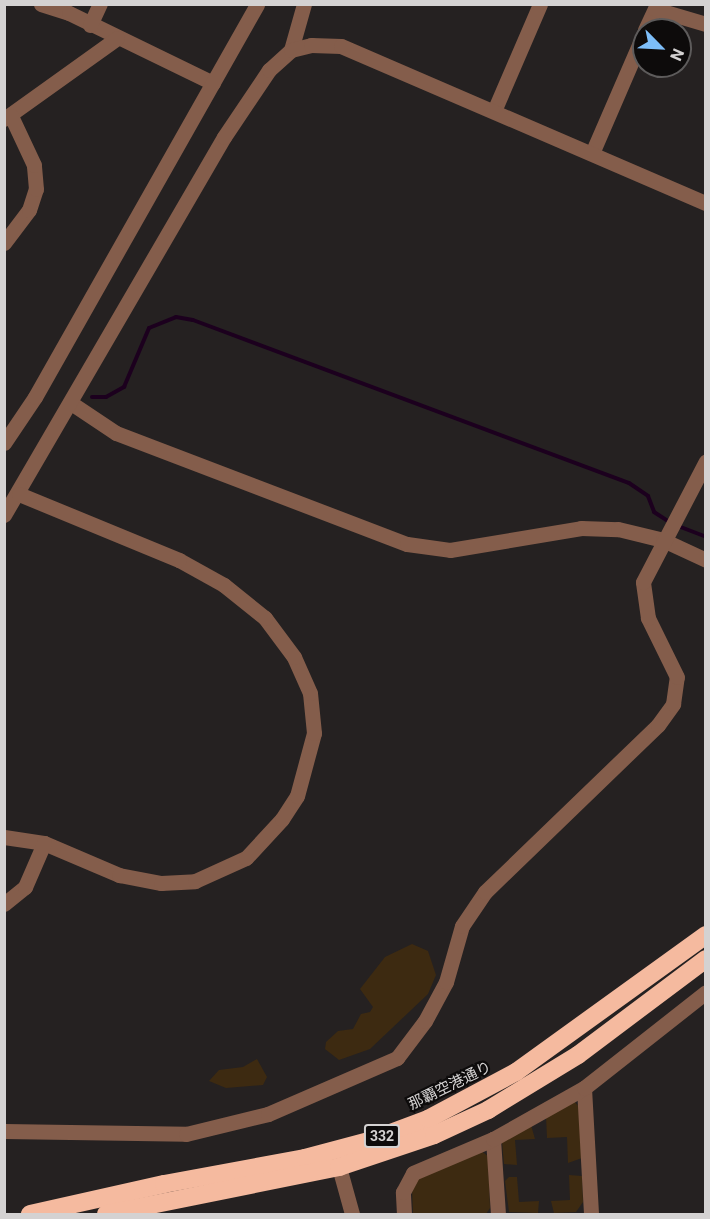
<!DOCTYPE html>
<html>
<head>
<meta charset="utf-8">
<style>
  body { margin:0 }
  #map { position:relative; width:710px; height:1219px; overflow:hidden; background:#252121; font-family:Roboto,"Noto Sans JP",sans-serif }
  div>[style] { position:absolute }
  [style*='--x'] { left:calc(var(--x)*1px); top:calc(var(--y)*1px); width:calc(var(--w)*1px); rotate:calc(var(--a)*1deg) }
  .green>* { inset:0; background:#3d2a11 }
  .stream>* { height:4px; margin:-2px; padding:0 2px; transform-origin:2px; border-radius:2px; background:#1c001e }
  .minor>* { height:15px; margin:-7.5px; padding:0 7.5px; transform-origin:7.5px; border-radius:7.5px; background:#845d4b }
  .highway>* { height:18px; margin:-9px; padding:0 9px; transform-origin:9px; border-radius:9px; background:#f5ba9f }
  span { translate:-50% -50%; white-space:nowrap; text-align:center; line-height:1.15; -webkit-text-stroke:4.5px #0d0b0b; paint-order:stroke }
  .shield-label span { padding:2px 4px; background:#0d0b0b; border:2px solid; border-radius:4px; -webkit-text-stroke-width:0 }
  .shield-label { font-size:14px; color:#d4d2d2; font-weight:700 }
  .street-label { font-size:15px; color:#d4d2d2 }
  .frame { position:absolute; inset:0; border:6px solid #d4d2d2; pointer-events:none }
  .north { position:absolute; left:632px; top:18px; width:60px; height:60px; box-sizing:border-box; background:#0d0b0b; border:2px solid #5d5b5b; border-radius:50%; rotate:114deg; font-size:16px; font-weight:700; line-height:24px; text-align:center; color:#d4d2d2 }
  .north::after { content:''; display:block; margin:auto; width:21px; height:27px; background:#7dbef9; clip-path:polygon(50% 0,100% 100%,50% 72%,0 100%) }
</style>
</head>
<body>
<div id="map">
  <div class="green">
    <i style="clip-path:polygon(412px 944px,428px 951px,436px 975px,428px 994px,370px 1049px,339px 1060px,325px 1049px,326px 1042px,338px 1031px,353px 1029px,361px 1014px,370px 1012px,373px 1007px,360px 989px,385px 957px)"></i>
    <i style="clip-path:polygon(257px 1059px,267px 1077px,263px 1085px,226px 1088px,209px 1081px,219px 1070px,243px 1067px)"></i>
    <i style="clip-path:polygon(573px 1100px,579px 1107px,582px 1158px,568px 1163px,567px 1137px,547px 1138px,546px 1116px)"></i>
    <i style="clip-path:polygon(531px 1125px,535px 1139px,515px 1140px,517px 1165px,504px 1164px,502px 1142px)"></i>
    <i style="clip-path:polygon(481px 1151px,488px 1156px,490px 1208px,486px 1214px,413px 1214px,412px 1188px,416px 1177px)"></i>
    <i style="clip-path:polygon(569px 1175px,582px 1176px,583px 1202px,576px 1212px,554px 1213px,551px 1201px,570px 1200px)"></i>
    <i style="clip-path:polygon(509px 1177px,517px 1177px,519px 1202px,539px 1201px,538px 1213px,509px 1212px,505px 1181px)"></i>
  </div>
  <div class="stream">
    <i style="--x:92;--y:397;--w:14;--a:0"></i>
    <i style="--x:106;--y:397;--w:21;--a:-29"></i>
    <i style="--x:124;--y:387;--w:64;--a:-67"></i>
    <i style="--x:149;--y:328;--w:29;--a:-22"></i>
    <i style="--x:176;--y:317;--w:17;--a:10"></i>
    <i style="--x:193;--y:320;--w:465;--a:20.5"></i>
    <i style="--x:629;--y:483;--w:23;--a:34"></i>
    <i style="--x:648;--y:496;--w:17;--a:69"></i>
    <i style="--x:654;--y:512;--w:20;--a:33"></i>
    <i style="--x:678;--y:526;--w:30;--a:21"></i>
  </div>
  <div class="minor">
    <i style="--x:41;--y:4;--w:29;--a:18"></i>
    <i style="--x:69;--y:13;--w:160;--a:25.9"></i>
    <i style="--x:90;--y:25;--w:23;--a:-65"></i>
    <i style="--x:645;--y:30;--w:23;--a:-65"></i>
    <i style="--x:655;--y:9;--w:53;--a:16.4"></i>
    <i style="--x:291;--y:50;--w:48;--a:-74.2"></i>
    <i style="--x:494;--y:111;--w:116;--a:-66.7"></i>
    <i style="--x:4;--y:119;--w:139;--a:-35.6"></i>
    <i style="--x:593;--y:151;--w:129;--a:-66.6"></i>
    <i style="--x:4;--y:243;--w:41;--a:-52.9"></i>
    <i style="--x:29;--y:210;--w:22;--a:-72"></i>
    <i style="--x:36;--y:189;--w:24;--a:-95"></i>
    <i style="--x:34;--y:165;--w:54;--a:-115.1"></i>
    <i style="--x:71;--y:403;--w:54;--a:33.7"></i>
    <i style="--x:116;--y:433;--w:311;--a:20.9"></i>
    <i style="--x:407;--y:544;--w:43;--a:7.9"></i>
    <i style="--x:450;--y:550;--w:133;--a:-9.5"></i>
    <i style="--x:581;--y:528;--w:37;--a:2"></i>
    <i style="--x:618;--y:529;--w:46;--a:13.7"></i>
    <i style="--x:663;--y:540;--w:47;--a:24.9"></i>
    <i style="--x:4;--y:443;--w:55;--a:-56"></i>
    <i style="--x:35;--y:397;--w:451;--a:-60.5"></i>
    <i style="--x:4;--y:515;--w:437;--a:-59.8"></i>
    <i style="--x:224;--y:137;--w:81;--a:-56.1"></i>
    <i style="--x:269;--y:70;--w:30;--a:-42"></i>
    <i style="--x:291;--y:50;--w:21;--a:-14"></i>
    <i style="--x:311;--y:45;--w:30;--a:2"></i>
    <i style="--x:341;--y:46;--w:397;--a:23.3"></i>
    <i style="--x:4;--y:837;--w:40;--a:8.5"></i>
    <i style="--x:44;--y:843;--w:82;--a:23.1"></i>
    <i style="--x:119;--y:875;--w:43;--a:10.8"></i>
    <i style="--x:161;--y:883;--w:34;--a:-3"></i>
    <i style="--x:195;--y:881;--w:56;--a:-24.3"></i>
    <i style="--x:246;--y:858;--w:53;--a:-47.3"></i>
    <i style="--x:282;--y:819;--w:27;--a:-57"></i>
    <i style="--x:297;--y:796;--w:65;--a:-74.9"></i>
    <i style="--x:314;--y:733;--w:40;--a:-95.7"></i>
    <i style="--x:310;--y:693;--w:39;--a:-114"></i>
    <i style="--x:294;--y:657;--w:49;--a:-126.6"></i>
    <i style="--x:265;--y:618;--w:53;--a:-141.2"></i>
    <i style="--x:224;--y:585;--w:51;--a:-150.9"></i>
    <i style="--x:179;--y:560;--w:173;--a:-157.6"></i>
    <i style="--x:4;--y:904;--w:27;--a:-39"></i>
    <i style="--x:25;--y:887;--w:48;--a:-66.6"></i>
    <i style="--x:584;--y:1088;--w:126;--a:86.8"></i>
    <i style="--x:4;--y:1131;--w:182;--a:0.9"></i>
    <i style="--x:186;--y:1134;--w:84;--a:-13.7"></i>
    <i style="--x:268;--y:1114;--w:141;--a:-23.5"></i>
    <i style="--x:397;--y:1058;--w:46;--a:-52.9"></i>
    <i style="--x:425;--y:1021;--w:44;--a:-61.7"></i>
    <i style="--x:446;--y:982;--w:58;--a:-74.1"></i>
    <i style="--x:462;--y:926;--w:41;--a:-55.9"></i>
    <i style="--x:485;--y:892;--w:240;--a:-44"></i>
    <i style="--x:658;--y:725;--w:26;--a:-54"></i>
    <i style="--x:673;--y:704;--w:27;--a:-82"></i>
    <i style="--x:677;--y:677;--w:66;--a:-116.2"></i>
    <i style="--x:648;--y:618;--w:36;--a:-98"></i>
    <i style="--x:643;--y:582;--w:136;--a:-62.5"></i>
    <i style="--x:493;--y:1139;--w:75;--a:86.2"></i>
    <i style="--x:339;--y:1167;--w:49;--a:74.5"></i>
    <i style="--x:404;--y:1214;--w:22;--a:-93"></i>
    <i style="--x:403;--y:1192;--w:21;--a:-62"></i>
    <i style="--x:413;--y:1173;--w:87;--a:-23"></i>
    <i style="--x:493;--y:1139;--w:104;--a:-29.3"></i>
    <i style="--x:584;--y:1088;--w:155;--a:-38.2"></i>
  </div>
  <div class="highway">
    <i style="--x:30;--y:1214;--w:137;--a:-12.6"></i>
    <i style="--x:164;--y:1184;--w:143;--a:-10.4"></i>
    <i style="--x:305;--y:1158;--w:69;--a:-15"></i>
    <i style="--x:372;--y:1140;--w:60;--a:-20.6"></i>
    <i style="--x:428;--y:1119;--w:100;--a:-28.1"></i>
    <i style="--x:516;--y:1072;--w:234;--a:-35.8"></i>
    <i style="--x:106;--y:1214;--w:238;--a:-11.4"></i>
    <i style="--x:339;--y:1167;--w:100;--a:-18.6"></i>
    <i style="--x:434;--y:1135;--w:60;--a:-24.8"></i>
    <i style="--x:488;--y:1110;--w:105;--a:-31.4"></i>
    <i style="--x:578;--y:1055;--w:160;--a:-36.9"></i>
  </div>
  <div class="shield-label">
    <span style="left:382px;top:1136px">332</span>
  </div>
  <div class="street-label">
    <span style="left:450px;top:1086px;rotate:-26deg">那覇空港通り</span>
  </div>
  <div class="frame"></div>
  <div class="north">N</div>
</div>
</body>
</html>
